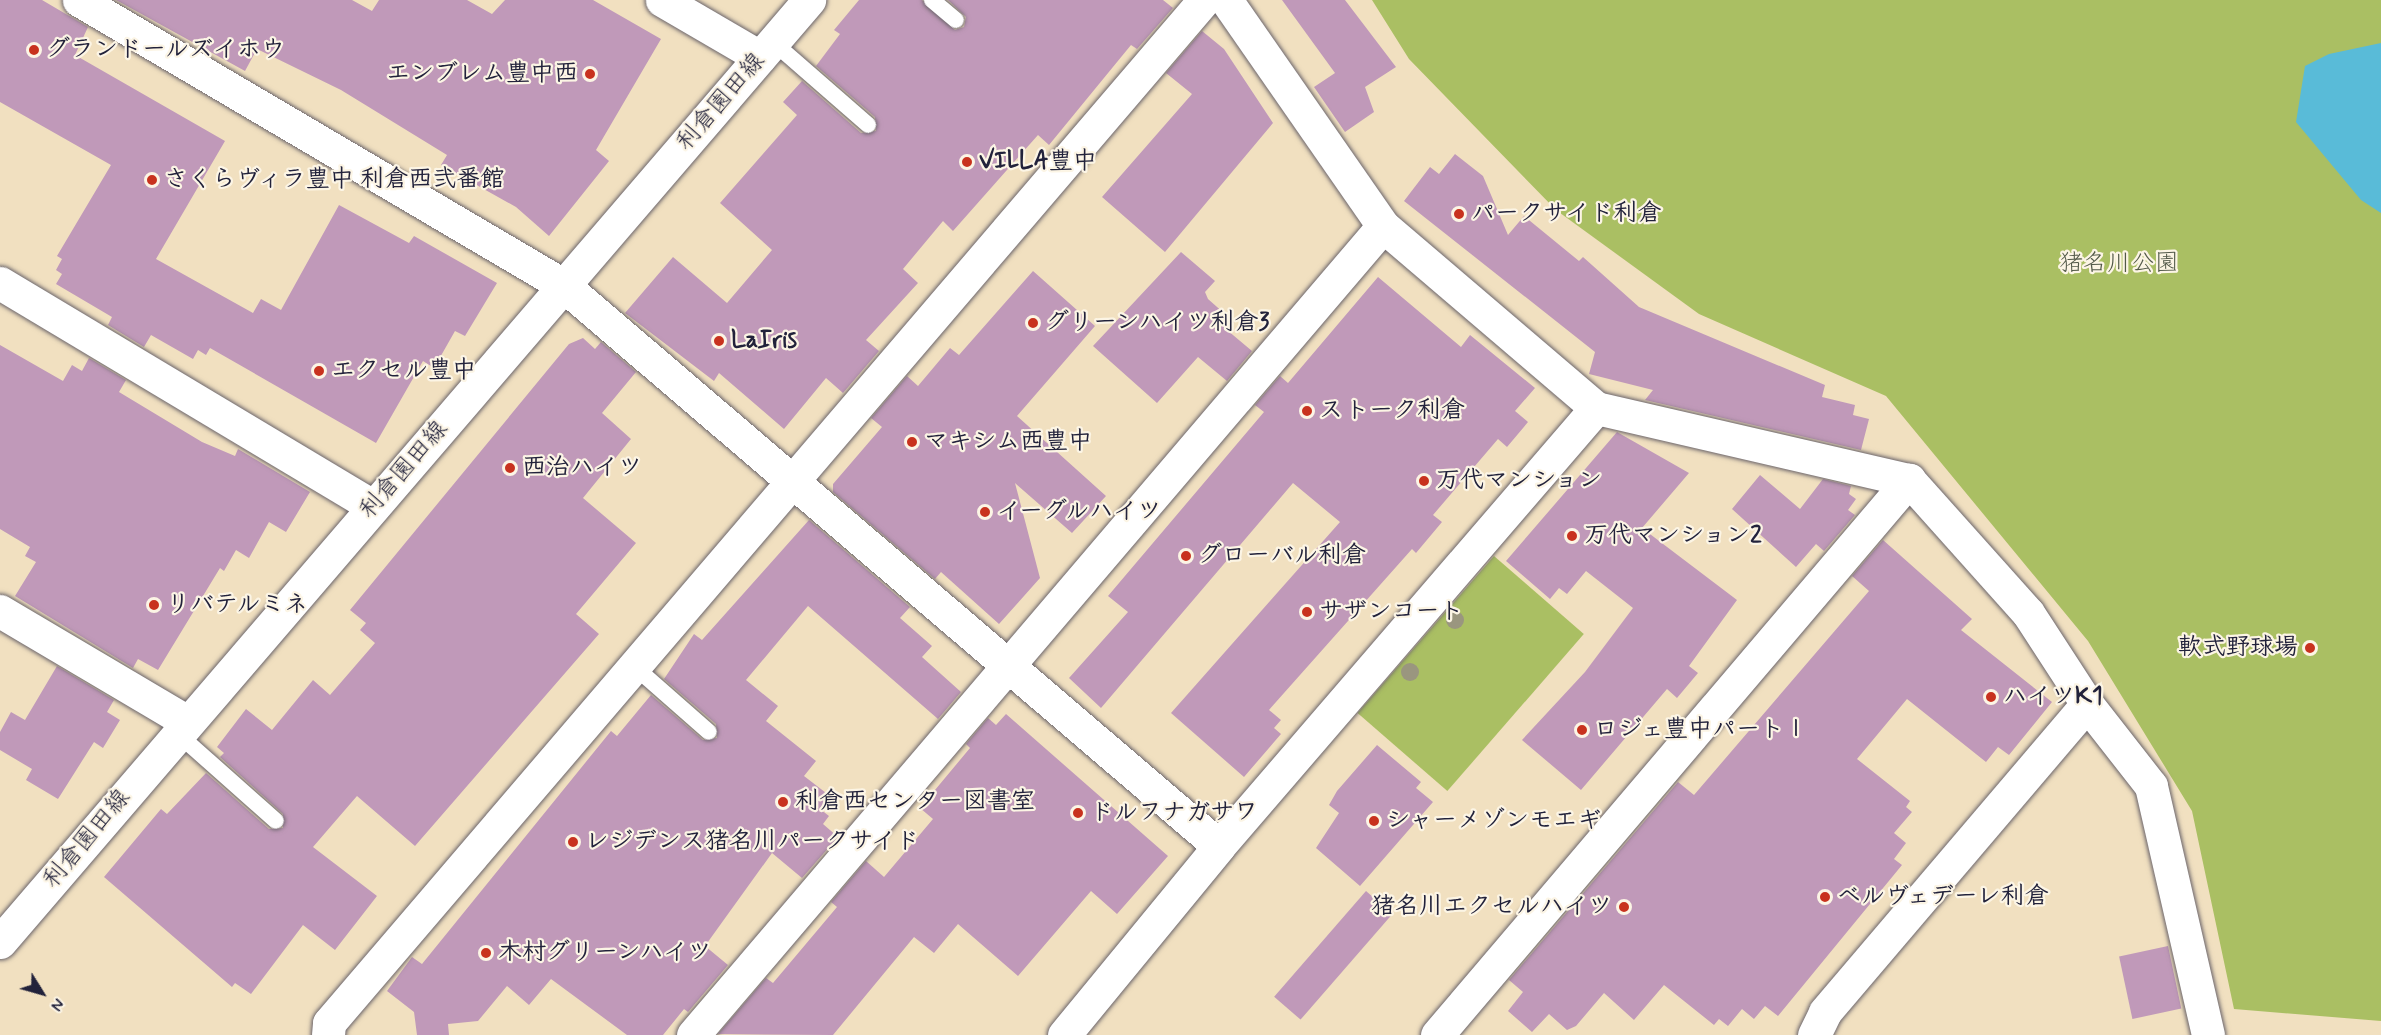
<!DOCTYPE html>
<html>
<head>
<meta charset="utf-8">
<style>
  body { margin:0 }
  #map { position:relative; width:2381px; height:1035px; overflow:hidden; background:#f1e0c0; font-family:Mynerve,"Klee One",sans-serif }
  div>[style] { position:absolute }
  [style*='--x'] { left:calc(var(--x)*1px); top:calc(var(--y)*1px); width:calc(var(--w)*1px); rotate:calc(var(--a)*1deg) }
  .green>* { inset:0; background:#aabf63; transform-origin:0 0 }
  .water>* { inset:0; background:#59bbd8 }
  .building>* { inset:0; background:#c099b9; transform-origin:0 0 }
  .roads { filter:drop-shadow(0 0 2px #6a646a) drop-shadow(0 0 2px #6a646a) }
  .lane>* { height:16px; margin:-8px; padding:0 8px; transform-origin:8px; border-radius:8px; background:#fff }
  .street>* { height:33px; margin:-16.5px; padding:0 16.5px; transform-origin:16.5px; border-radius:16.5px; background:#fff }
  .secondary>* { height:33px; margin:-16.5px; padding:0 16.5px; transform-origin:16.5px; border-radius:16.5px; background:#fff }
  .trees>* { width:18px; height:18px; margin:-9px; border-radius:50%; background:#9a967f }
  .dots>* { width:16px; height:16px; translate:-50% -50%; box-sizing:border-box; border:3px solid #fcf5e5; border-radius:50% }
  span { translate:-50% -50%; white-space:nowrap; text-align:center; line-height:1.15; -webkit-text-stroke:4.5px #fcf5e5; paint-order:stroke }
  .poi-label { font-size:24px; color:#22223b; font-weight:700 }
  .left { translate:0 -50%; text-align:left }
  .right { translate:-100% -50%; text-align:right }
  .street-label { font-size:24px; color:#22223b }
  .park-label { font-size:24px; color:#525949 }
  .north { position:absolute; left:12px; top:963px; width:60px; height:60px; -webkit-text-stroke:4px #fcf5e5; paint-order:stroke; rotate:127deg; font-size:16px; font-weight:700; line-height:24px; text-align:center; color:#22223b }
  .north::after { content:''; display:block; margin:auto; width:21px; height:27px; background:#22223b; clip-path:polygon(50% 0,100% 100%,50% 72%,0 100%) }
</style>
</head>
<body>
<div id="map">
  <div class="green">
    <i style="clip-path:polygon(1372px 0,2381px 0,2381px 1021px,2234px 1009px,2192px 811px,2088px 641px,1886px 396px,1699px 314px,1556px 210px,1409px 59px)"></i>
    <i style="left:1494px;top:556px;width:119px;height:208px;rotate:41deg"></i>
  </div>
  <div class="water">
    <i style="clip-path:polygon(2381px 43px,2381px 213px,2361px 200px,2296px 122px,2305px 66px,2329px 54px)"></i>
  </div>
  <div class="building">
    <i style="clip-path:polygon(0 0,42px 0,88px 27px,75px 55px,225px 141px,156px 259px,253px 313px,261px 299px,281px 310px,339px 205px,409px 243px,414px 236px,497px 283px,465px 336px,455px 331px,434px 368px,423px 361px,376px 443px,210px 348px,206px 355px,198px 350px,193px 359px,151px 335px,144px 347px,108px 325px,112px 317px,56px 284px,62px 274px,56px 270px,62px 259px,57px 256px,111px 165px,0 102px)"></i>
    <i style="clip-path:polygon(116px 0,352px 0,372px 11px,379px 0,467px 0,492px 14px,505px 0,593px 0,661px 39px,596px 150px,609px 161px,549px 236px,516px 207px,441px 165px,447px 155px,341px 90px,257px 49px,245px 71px)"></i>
    <i style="clip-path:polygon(859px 0,922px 0,955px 30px,964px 27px,966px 17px,948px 0,1163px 0,1173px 8px,1137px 49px,1131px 45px,1049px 145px,1038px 135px,953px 231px,943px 221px,903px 269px,918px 283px,866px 340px,879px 351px,843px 393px,826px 378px,784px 429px,719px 373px,714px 381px,625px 313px,673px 257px,727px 303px,772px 250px,720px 203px,797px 115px,783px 102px,802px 81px,861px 133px,876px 131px,875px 117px,816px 66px,840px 34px,834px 30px)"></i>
    <i style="clip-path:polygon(1282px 0,1345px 0,1396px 67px,1365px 87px,1374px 112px,1345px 132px,1314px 87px,1335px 73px)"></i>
    <i style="clip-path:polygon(1202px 31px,1224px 49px,1273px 123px,1165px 252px,1102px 197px,1192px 94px,1166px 73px)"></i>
    <i style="clip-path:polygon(1455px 154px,1483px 176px,1508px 235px,1524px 216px,1579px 261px,1583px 257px,1639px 307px,1825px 385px,1822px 397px,1855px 405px,1853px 415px,1869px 419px,1861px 450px,1645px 400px,1653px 390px,1589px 374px,1595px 352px,1404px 201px,1430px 167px,1439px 174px)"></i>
    <i style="clip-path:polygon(1181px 252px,1215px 281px,1205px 292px,1208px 299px,1234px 322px,1227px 330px,1252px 351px,1227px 381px,1198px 357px,1157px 403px,1093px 346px)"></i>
    <i style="clip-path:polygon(1033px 271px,1095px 326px,1017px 416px,1106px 496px,1072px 533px,1015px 483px,1040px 578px,999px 624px,941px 572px,935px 579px,833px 492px,833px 484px,882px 427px,871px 418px,907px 376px,918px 386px,950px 348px,959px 355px)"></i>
    <i style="clip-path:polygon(1378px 277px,1461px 347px,1470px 335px,1535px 388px,1515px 411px,1528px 422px,1507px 447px,1498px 439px,1433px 515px,1442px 522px,1416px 553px,1412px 549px,1269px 710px,1281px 720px,1274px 728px,1281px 734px,1244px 777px,1171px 713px,1340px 522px,1293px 483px,1101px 708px,1069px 678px,1128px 612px,1108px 596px,1264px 412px,1255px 405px,1280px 376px,1288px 383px)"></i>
    <i style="clip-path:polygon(583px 338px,595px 349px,601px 342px,636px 372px,602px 413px,631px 439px,583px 498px,636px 543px,576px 614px,599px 634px,415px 846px,357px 796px,313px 847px,377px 896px,335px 950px,303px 925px,251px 994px,235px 983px,232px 987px,104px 877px,161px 809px,167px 814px,206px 773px,269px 829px,283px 828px,283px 814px,220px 757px,224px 753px,217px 747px,246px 709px,272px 730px,313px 680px,330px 695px,375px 643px,360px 630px,366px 623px,350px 610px,569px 344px)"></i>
    <i style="clip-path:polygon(0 345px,63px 381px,72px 365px,82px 371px,89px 358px,126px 380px,119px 392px,202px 442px,235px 456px,238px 449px,310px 492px,286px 532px,269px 522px,249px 558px,236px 550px,224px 571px,220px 568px,158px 670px,138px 659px,133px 668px,15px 596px,36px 562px,25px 556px,30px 547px,0 529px)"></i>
    <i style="clip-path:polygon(1617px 432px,1689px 473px,1642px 528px,1737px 600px,1689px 666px,1698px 673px,1677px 698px,1667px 689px,1581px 790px,1522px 740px,1585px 672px,1633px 608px,1586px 571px,1567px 594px,1559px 588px,1550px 599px,1506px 561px)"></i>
    <i style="clip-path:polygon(1760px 475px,1800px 509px,1823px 479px,1851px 486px,1849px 494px,1856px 499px,1848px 510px,1855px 515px,1824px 551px,1816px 544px,1796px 567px,1732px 509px)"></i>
    <i style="clip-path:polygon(809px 520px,910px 607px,900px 618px,932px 646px,922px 657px,961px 692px,938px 719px,808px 606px,746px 680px,778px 706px,766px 721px,816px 761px,804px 776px,830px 796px,820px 809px,829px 816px,823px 824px,838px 837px,802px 878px,772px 853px,705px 946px,728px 965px,688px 1012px,684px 1009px,663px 1035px,627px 1035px,551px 979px,529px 1005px,507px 986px,478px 1021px,448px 1024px,449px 1035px,417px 1035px,414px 1012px,387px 991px,412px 957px,422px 964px,611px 731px,617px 736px,651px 695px,703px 740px,717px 738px,716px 724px,664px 679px,694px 634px,702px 640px)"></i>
    <i style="clip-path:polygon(1883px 540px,1972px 619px,1961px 630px,2052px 702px,2009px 755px,1998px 747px,1986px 762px,1907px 699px,1857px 759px,1910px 801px,1906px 807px,1912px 812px,1894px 833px,1906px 843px,1894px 859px,1902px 865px,1778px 1016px,1765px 1006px,1754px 1019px,1742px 1009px,1728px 1026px,1719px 1019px,1714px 1025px,1664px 985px,1634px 1020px,1604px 993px,1576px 1026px,1567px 1030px,1549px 1014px,1532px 1032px,1508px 1011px,1523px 992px,1509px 980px,1678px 782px,1694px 795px,1869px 591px,1852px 576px)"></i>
    <i style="clip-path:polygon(57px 666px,114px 700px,107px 712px,120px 720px,103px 748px,94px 742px,58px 799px,26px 780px,32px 769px,0 750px,0 732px,11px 712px,25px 720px)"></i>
    <i style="clip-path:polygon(1006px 714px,1168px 856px,1117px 914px,1091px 891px,1018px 976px,958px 924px,934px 953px,914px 937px,833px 1035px,718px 1034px,766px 978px,773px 983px,837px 907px,831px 902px,866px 861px,884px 877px,933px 819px,920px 808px,970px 748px,966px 744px,988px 718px,996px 725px)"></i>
    <i style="clip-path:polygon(1377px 745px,1421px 782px,1416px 788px,1433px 802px,1360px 886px,1316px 848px,1339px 813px,1329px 805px,1337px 791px)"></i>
    <i style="left:1366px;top:891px;width:35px;height:140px;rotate:41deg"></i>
    <i style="left:2168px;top:946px;width:64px;height:50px;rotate:78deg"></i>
  </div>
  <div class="roads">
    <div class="lane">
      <i style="--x:932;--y:0;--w:31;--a:40"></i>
      <i style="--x:773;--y:42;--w:126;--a:41.1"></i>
      <i style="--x:635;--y:667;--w:98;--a:41.3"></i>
      <i style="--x:177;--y:733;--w:132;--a:41.6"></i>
    </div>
    <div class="street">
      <i style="--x:79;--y:0;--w:562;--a:30.49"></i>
      <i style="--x:563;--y:285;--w:863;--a:40.54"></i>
      <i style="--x:662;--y:0;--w:113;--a:30.2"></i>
      <i style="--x:1226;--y:0;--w:275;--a:55.2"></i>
      <i style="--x:1383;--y:226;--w:280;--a:40.5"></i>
      <i style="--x:1596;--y:408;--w:321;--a:13"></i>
      <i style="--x:1909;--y:480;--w:178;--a:48.2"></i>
      <i style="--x:2028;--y:613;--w:108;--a:57"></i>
      <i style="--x:2087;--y:704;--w:104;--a:52"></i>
      <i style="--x:2151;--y:786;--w:255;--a:77.1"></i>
      <i style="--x:0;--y:283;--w:435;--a:30.9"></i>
      <i style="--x:0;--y:611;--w:216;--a:30.6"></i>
      <i style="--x:328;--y:1035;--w:12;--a:-85"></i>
      <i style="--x:329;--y:1023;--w:1346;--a:-49.46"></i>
      <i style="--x:693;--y:1035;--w:1063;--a:-49.54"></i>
      <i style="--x:1064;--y:1035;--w:244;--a:-50.6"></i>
      <i style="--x:1219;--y:846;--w:578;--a:-49.28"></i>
      <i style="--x:1437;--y:1035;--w:729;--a:-49.62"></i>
      <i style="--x:1814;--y:1035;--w:25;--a:-64"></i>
      <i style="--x:1825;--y:1012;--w:404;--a:-49.6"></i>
    </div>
    <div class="secondary">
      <i style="--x:0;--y:942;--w:1242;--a:-49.34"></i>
    </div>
  </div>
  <div class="trees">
    <i style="left:1455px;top:620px"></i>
    <i style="left:1410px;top:672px"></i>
  </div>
  <div class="dots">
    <i style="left:34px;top:50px;background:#c8321e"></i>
    <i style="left:590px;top:74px;background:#c8321e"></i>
    <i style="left:967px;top:162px;background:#c8321e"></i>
    <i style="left:152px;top:180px;background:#c8321e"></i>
    <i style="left:1459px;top:214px;background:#c8321e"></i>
    <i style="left:1033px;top:323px;background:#c8321e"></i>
    <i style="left:719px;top:341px;background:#c8321e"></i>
    <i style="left:319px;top:371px;background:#c8321e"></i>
    <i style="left:1307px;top:411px;background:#c8321e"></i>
    <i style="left:912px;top:442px;background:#c8321e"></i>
    <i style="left:510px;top:468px;background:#c8321e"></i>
    <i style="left:1424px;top:481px;background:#c8321e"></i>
    <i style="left:985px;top:512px;background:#c8321e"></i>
    <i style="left:1572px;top:536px;background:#c8321e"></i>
    <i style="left:1186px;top:556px;background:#c8321e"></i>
    <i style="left:154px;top:605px;background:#c8321e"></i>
    <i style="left:1307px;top:612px;background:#c8321e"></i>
    <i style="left:2310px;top:648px;background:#c8321e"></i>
    <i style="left:1991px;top:697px;background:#c8321e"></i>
    <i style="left:1582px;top:730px;background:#c8321e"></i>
    <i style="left:783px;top:802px;background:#c8321e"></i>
    <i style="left:1078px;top:813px;background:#c8321e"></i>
    <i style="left:1374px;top:821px;background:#c8321e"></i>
    <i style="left:573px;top:842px;background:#c8321e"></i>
    <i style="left:1825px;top:897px;background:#c8321e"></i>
    <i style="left:1624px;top:907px;background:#c8321e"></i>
    <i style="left:486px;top:953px;background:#c8321e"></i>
  </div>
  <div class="poi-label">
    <span class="left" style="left:46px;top:50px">グランドールズイホウ</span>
    <span class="right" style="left:578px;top:74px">エンブレム豊中西</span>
    <span class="left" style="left:979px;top:162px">VILLA豊中</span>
    <span class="left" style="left:164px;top:180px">さくらヴィラ豊中 利倉西弐番館</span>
    <span class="left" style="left:1471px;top:214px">パークサイド利倉</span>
    <span class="left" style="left:1045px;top:323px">グリーンハイツ利倉3</span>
    <span class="left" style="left:731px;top:341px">LaIris</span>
    <span class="left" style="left:331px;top:371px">エクセル豊中</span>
    <span class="left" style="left:1319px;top:411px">ストーク利倉</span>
    <span class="left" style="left:924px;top:442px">マキシム西豊中</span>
    <span class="left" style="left:522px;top:468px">西治ハイツ</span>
    <span class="left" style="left:1436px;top:481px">万代マンション</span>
    <span class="left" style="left:997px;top:512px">イーグルハイツ</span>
    <span class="left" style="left:1584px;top:536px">万代マンション2</span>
    <span class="left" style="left:1198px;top:556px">グローバル利倉</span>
    <span class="left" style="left:166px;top:605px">リバテルミネ</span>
    <span class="left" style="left:1319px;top:612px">サザンコート</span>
    <span class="right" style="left:2298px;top:648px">軟式野球場</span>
    <span class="left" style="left:2003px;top:697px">ハイツK1</span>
    <span class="left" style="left:1594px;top:730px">ロジェ豊中パートⅠ</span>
    <span class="left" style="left:795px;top:802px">利倉西センター図書室</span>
    <span class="left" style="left:1090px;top:813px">ドルフナガサワ</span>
    <span class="left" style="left:1386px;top:821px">シャーメゾンモエギ</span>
    <span class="left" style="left:585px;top:842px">レジデンス猪名川パークサイド</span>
    <span class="left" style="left:1837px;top:897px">ベルヴェデーレ利倉</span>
    <span class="right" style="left:1612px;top:907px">猪名川エクセルハイツ</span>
    <span class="left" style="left:498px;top:953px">木村グリーンハイツ</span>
  </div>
  <div class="street-label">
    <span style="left:721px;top:102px;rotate:-49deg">利倉園田線</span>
    <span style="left:404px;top:470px;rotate:-49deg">利倉園田線</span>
    <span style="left:87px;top:839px;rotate:-50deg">利倉園田線</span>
  </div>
  <div class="park-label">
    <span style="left:2119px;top:264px">猪名川公園</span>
  </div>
  <div class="north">N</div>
</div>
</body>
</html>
